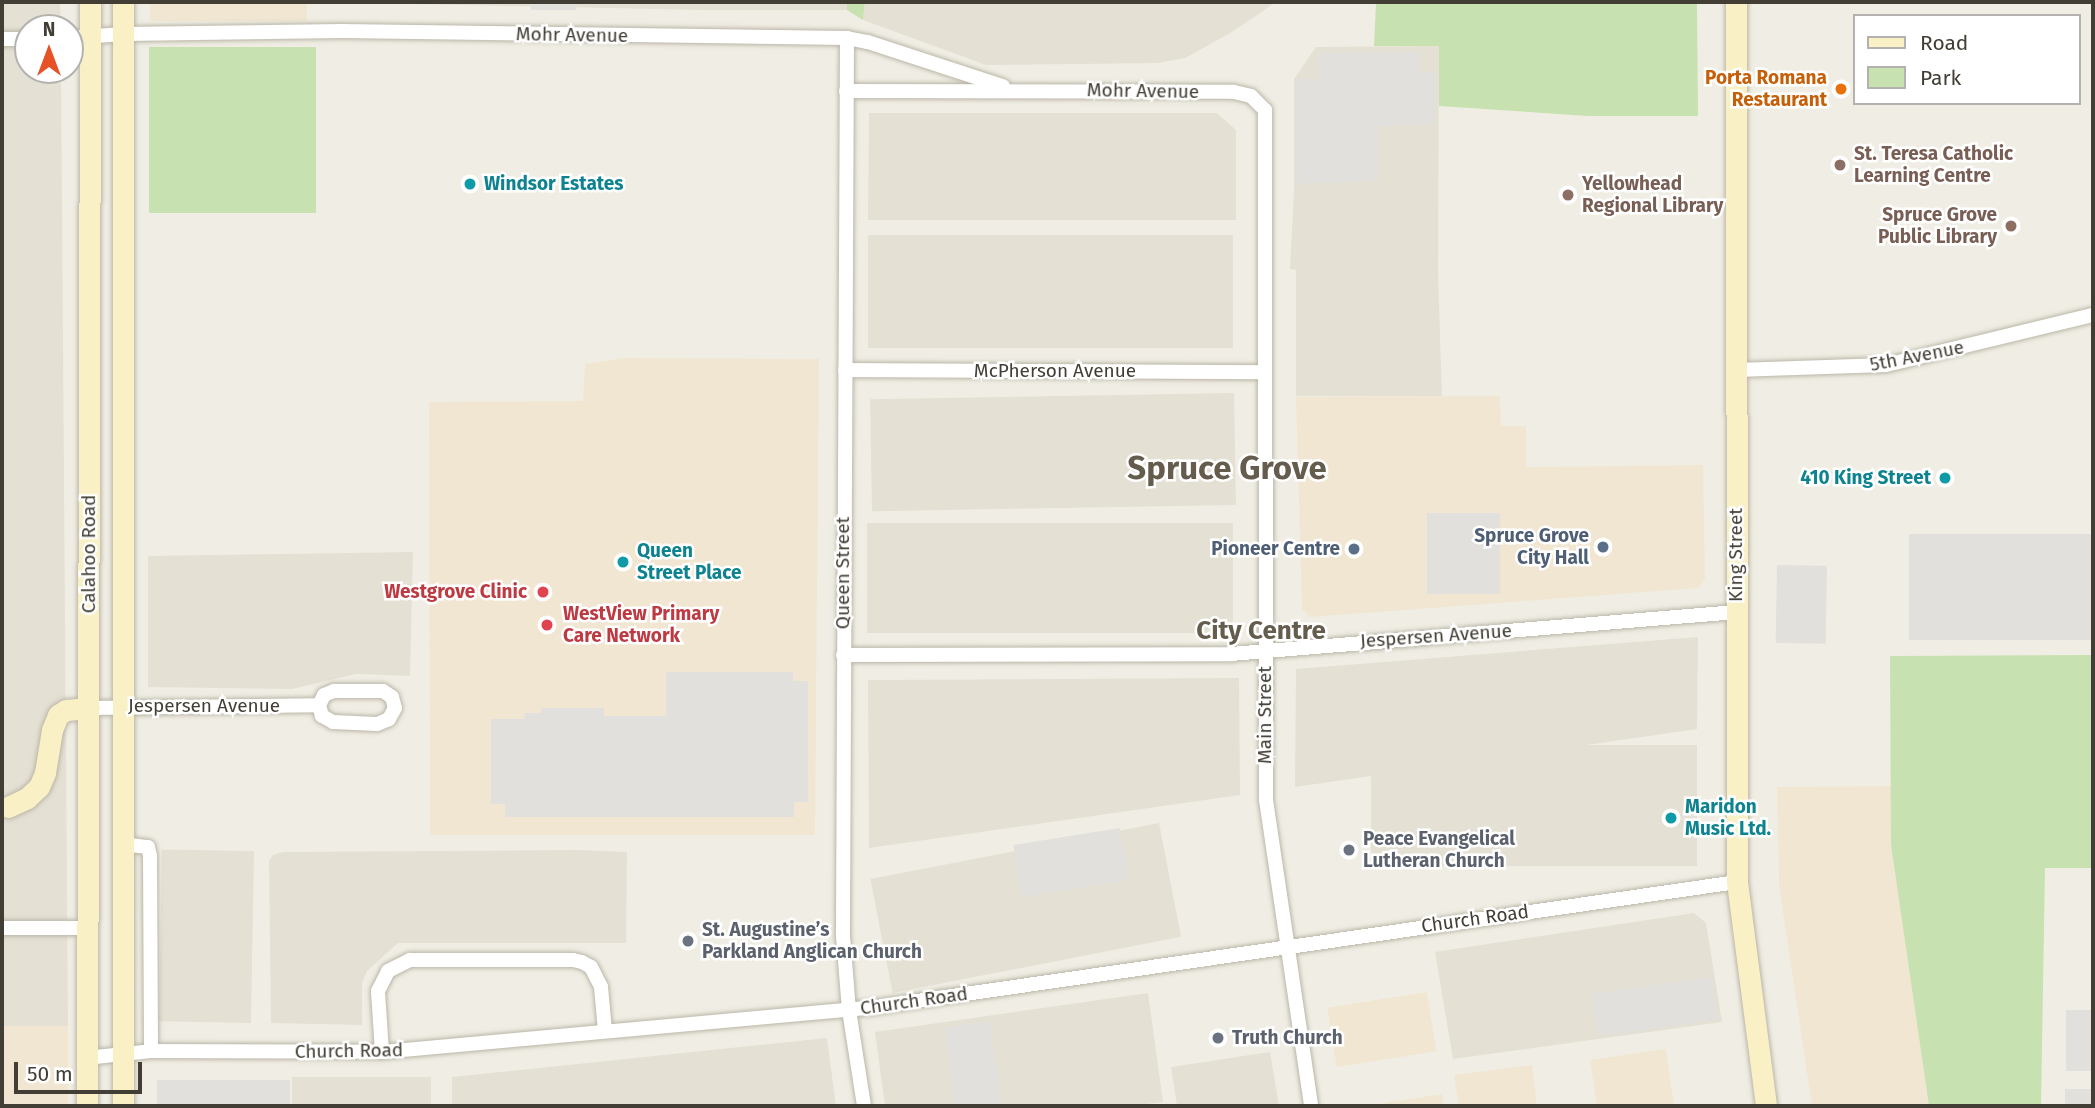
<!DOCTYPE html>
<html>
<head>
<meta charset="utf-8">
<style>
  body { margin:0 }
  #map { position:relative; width:2095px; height:1108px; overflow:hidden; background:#f0eee4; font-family:"Fira Sans",sans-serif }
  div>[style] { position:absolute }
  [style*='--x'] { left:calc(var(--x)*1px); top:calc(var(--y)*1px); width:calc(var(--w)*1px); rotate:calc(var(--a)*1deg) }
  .residential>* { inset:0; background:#e4e0d3; transform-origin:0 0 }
  .commercial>* { inset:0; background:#f1e6d1; transform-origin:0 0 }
  .green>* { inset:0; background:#c8e1b0; transform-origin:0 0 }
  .parking>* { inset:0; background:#e1e0dc; transform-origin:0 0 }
  .roads { filter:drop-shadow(0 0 2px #bbb6a8) drop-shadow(0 0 2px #bbb6a8) }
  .street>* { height:14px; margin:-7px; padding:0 7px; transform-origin:7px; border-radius:7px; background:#fff }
  .secondary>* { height:21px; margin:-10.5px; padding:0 10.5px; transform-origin:10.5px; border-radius:10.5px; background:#f9f0c6 }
  .dots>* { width:19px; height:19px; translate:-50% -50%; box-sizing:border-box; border:4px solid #fff; border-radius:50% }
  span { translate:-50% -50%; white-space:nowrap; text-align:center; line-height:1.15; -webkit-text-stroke:5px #fff; paint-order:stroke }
  .street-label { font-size:19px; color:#423e35 }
  .food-label { font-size:19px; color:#c56008; font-weight:700 }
  .right { translate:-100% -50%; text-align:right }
  .education-label { font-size:19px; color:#785e54; font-weight:700 }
  .left { translate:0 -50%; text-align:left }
  .culture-label { font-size:19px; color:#0d838f; font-weight:700 }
  .service-label { font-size:19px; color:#4e5e75; font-weight:700 }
  .health-label { font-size:19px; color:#be3a42; font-weight:700 }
  .worship-label { font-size:19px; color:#5b616d; font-weight:700 }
  .district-label { font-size:26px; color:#645c4d; font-weight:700 }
  .town-label { font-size:33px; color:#645c4d; font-weight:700 }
  .frame { position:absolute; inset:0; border:4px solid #423e35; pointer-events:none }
  .legend { position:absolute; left:1853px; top:14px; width:228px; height:91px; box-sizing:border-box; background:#fff; border:2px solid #b3b2ae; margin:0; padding:9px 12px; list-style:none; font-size:21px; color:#423e35 }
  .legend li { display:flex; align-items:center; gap:14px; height:35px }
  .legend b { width:35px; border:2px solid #b3b2ae }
  .north { position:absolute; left:14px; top:14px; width:70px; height:70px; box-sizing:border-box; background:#fff; border:2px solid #b3b2ae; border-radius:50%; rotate:0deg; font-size:19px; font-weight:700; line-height:28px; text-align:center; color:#423e35 }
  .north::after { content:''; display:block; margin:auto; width:24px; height:32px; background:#e65126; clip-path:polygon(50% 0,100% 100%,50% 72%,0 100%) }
  .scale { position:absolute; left:14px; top:1062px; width:128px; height:32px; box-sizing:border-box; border:4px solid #423e35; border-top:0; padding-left:9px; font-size:21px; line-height:24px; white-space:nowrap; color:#423e35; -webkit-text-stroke:5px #fff; paint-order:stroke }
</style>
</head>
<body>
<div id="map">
  <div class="residential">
    <i style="clip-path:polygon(2px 2px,60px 2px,61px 28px,28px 28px,28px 70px,61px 70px,68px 1026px,2px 1026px)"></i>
    <i style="clip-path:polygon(307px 2px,847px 2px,847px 10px,703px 10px)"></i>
    <i style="clip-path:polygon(865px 2px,1276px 2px,1232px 32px,1185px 58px,1158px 63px,986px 65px,863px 20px)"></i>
    <i style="clip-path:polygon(1439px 46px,1438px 275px,1442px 396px,1296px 396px,1296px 270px,1290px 269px,1294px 188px,1294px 79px,1316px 47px)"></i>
    <i style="clip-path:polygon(869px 113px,1217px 113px,1236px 130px,1236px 220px,868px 220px)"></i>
    <i style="left:868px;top:235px;width:365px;height:113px"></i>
    <i style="left:1234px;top:393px;width:112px;height:364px;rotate:89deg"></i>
    <i style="left:1233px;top:523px;width:110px;height:366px;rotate:90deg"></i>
    <i style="clip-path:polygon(413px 552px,410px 676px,356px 674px,292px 689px,148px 687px,148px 556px)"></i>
    <i style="clip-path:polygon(1698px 637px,1697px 729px,1295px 787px,1296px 669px)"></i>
    <i style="clip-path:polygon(1239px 678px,1240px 795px,869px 848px,868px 680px)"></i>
    <i style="left:1697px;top:745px;width:121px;height:326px;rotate:90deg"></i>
    <i style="left:1159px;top:823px;width:116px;height:294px;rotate:79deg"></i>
    <i style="clip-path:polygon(578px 850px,627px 852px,626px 943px,398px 943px,367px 971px,362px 984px,362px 1025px,271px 1023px,269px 861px,273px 855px,283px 852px)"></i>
    <i style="left:254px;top:851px;width:172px;height:92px;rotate:91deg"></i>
    <i style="clip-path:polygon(1694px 913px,1706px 923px,1722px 1022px,1453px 1059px,1435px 952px)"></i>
    <i style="clip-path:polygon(1148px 993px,1163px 1102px,1130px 1106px,885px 1106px,875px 1032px)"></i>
    <i style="clip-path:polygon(827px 1038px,836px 1106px,452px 1106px,452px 1077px)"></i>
    <i style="clip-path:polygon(1270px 1052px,1279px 1106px,1177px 1106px,1171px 1067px)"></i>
    <i style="left:292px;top:1077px;width:139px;height:29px"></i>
  </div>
  <div class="commercial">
    <i style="left:150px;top:2px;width:157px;height:19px"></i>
    <i style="clip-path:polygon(625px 358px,819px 359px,815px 835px,430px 835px,429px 402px,583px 401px,585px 364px)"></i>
    <i style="clip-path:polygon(1500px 396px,1501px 426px,1526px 426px,1526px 467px,1703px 465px,1705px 579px,1699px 588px,1310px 617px,1302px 609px,1296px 397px)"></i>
    <i style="clip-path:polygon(1891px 786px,1891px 845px,1929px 1106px,1812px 1106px,1779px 885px,1777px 787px)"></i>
    <i style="left:1427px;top:992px;width:60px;height:101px;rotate:81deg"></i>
    <i style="left:2px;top:1026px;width:66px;height:80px"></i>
    <i style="clip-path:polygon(1666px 1049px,1674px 1106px,1597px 1106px,1590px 1060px)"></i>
    <i style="clip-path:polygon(1532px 1065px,1537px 1106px,1459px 1106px,1454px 1075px)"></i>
    <i style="clip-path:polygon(1442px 1094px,1444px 1106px,1366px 1106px)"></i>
  </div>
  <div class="green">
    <i style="clip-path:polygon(847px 2px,865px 2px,863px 20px,847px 10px)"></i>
    <i style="clip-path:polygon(1371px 2px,1697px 4px,1698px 116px,1588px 116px,1439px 106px,1439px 46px,1374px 46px,1376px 3px)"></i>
    <i style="left:149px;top:47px;width:167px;height:166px"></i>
    <i style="clip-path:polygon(2093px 655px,2093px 868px,2045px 868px,2041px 1106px,1929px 1106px,1891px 845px,1890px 656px)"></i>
  </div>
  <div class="parking">
    <i style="left:531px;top:2px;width:45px;height:8px"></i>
    <i style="clip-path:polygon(1420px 52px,1420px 72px,1435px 72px,1435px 125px,1378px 126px,1378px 181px,1297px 184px,1296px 79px,1319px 79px,1318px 53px)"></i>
    <i style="left:1427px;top:513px;width:73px;height:81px"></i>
    <i style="left:1909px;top:534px;width:184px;height:106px"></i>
    <i style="left:1777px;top:565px;width:50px;height:78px;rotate:1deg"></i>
    <i style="clip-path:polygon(666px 672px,793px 672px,793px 681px,808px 681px,808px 802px,794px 802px,794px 817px,505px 817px,505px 804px,491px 804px,491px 719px,525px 719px,525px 713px,541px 713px,542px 708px,604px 708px,604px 716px,666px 716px)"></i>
    <i style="left:1120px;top:828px;width:53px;height:108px;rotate:81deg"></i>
    <i style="left:1712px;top:977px;width:43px;height:121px;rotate:82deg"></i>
    <i style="left:2066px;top:1010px;width:27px;height:61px"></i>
    <i style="left:990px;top:1021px;width:86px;height:46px;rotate:82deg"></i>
    <i style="left:157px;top:1080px;width:133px;height:26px"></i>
    <i style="left:2065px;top:1089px;width:28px;height:17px"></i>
  </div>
  <div class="roads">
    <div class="street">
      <i style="--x:70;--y:38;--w:53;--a:-4.3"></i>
      <i style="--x:123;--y:34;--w:219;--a:-0.8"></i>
      <i style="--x:342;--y:31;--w:505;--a:0.79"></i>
      <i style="--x:847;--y:38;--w:21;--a:11"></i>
      <i style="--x:868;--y:42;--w:142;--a:18.1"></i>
      <i style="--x:847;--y:38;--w:898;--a:90.26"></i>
      <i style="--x:843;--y:936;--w:74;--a:85.4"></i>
      <i style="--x:849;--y:1010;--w:97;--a:81.1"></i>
      <i style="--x:2;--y:39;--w:26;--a:0"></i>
      <i style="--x:846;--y:91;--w:388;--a:0.1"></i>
      <i style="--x:1234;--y:92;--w:17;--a:13"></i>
      <i style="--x:1251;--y:96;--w:20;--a:45"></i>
      <i style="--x:1265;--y:110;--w:690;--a:89.92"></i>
      <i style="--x:1266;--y:800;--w:309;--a:81.6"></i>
      <i style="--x:845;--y:370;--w:420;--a:0.3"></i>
      <i style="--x:1736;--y:370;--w:150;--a:-1.9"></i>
      <i style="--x:1886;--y:365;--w:213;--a:-13.6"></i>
      <i style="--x:843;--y:655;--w:388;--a:-0.1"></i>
      <i style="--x:1231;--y:654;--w:507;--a:-4.75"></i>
      <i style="--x:334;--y:691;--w:49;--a:0"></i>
      <i style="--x:383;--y:691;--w:11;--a:34"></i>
      <i style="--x:392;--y:697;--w:11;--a:75"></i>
      <i style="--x:395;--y:708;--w:13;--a:119"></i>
      <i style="--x:389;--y:719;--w:13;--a:157"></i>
      <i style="--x:377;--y:724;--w:44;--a:-177.4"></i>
      <i style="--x:333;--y:722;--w:13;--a:-151"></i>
      <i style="--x:322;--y:716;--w:11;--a:-105"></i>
      <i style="--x:319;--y:705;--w:11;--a:-63"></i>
      <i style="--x:324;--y:695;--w:11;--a:-22"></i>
      <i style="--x:89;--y:708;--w:230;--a:-0.7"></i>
      <i style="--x:122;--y:844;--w:26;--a:7"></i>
      <i style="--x:148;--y:847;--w:9;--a:77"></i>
      <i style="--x:150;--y:856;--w:195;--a:89.7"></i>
      <i style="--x:2;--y:928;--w:84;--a:0"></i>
      <i style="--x:382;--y:1052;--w:61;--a:-93.8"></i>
      <i style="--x:378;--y:991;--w:22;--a:-63"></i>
      <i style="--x:388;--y:971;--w:25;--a:-27"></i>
      <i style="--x:410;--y:960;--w:163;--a:0"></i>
      <i style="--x:573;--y:960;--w:9;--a:13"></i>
      <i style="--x:582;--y:962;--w:10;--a:29"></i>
      <i style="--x:591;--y:967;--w:22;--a:63"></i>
      <i style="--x:601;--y:987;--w:44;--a:84.8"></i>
      <i style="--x:86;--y:1058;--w:65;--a:-6.1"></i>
      <i style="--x:151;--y:1051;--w:231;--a:0.2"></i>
      <i style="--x:382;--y:1052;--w:496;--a:-5.2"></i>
      <i style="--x:876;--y:1007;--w:870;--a:-8.26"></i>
    </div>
    <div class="secondary">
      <i style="--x:1736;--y:2;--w:880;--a:89.93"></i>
      <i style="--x:1737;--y:882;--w:226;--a:82.6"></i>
      <i style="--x:8;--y:807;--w:21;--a:-25"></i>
      <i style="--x:27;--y:798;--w:16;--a:-43"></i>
      <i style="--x:39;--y:787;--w:15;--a:-67"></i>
      <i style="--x:45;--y:773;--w:44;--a:-80.8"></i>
      <i style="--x:52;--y:730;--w:16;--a:-68"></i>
      <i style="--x:58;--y:715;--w:9;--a:-32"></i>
      <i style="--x:66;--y:710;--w:23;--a:-5"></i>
      <i style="--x:87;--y:1106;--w:1104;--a:-89.84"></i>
      <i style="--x:123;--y:1106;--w:1104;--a:-90"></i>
    </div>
  </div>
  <div class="dots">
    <i style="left:1841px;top:89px;background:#e8710a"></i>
    <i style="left:1840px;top:165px;background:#8d6e63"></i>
    <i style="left:470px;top:184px;background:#0f9aa8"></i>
    <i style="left:1568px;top:195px;background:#8d6e63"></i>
    <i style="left:2011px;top:226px;background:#8d6e63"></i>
    <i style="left:1945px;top:478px;background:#0f9aa8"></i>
    <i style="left:1603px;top:547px;background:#5c6f8a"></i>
    <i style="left:1354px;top:549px;background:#5c6f8a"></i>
    <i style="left:623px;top:562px;background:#0f9aa8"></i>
    <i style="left:543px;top:592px;background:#e0444e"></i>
    <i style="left:547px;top:625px;background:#e0444e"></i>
    <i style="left:1671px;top:818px;background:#0f9aa8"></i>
    <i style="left:1349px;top:850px;background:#6b7280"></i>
    <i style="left:688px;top:941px;background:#6b7280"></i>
    <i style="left:1218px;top:1038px;background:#6b7280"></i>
  </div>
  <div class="street-label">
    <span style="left:572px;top:35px;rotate:1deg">Mohr Avenue</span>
    <span style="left:1143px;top:91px;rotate:1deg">Mohr Avenue</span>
    <span style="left:1917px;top:356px;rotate:-11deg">5th Avenue</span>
    <span style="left:1055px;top:371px">McPherson Avenue</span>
    <span style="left:89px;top:554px;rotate:-90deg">Calahoo Road</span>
    <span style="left:1736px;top:555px;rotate:-90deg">King Street</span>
    <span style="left:843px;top:573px;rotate:-90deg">Queen Street</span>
    <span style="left:1436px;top:636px;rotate:-4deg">Jespersen Avenue</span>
    <span style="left:204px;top:706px">Jespersen Avenue</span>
    <span style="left:1265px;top:715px;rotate:-90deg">Main Street</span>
    <span style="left:1475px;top:919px;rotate:-8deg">Church Road</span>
    <span style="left:914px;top:1001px;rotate:-8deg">Church Road</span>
    <span style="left:349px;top:1051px;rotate:-1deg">Church Road</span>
  </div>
  <div class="food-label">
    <span class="right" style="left:1827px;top:89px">Porta Romana<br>Restaurant</span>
  </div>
  <div class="education-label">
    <span class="left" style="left:1854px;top:165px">St. Teresa Catholic<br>Learning Centre</span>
    <span class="left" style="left:1582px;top:195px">Yellowhead<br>Regional Library</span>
    <span class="right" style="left:1997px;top:226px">Spruce Grove<br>Public Library</span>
  </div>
  <div class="culture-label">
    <span class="left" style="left:484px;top:184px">Windsor Estates</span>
    <span class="right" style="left:1931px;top:478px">410 King Street</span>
    <span class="left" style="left:637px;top:562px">Queen<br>Street Place</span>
    <span class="left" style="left:1685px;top:818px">Maridon<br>Music Ltd.</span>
  </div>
  <div class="service-label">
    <span class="right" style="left:1589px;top:547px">Spruce Grove<br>City Hall</span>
    <span class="right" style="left:1340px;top:549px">Pioneer Centre</span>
  </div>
  <div class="health-label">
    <span class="right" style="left:527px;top:592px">Westgrove Clinic</span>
    <span class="left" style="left:563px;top:625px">WestView Primary<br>Care Network</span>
  </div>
  <div class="worship-label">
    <span class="left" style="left:1363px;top:850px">Peace Evangelical<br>Lutheran Church</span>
    <span class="left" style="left:702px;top:941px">St. Augustine’s<br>Parkland Anglican Church</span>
    <span class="left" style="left:1232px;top:1038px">Truth Church</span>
  </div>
  <div class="district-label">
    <span style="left:1261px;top:631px">City Centre</span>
  </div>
  <div class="town-label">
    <span style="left:1227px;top:469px">Spruce Grove</span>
  </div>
  <div class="frame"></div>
  <ul class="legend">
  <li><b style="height:9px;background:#f9f0c6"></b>Road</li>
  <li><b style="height:19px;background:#c8e1b0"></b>Park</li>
  </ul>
  <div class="north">N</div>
  <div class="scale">50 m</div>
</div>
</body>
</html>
